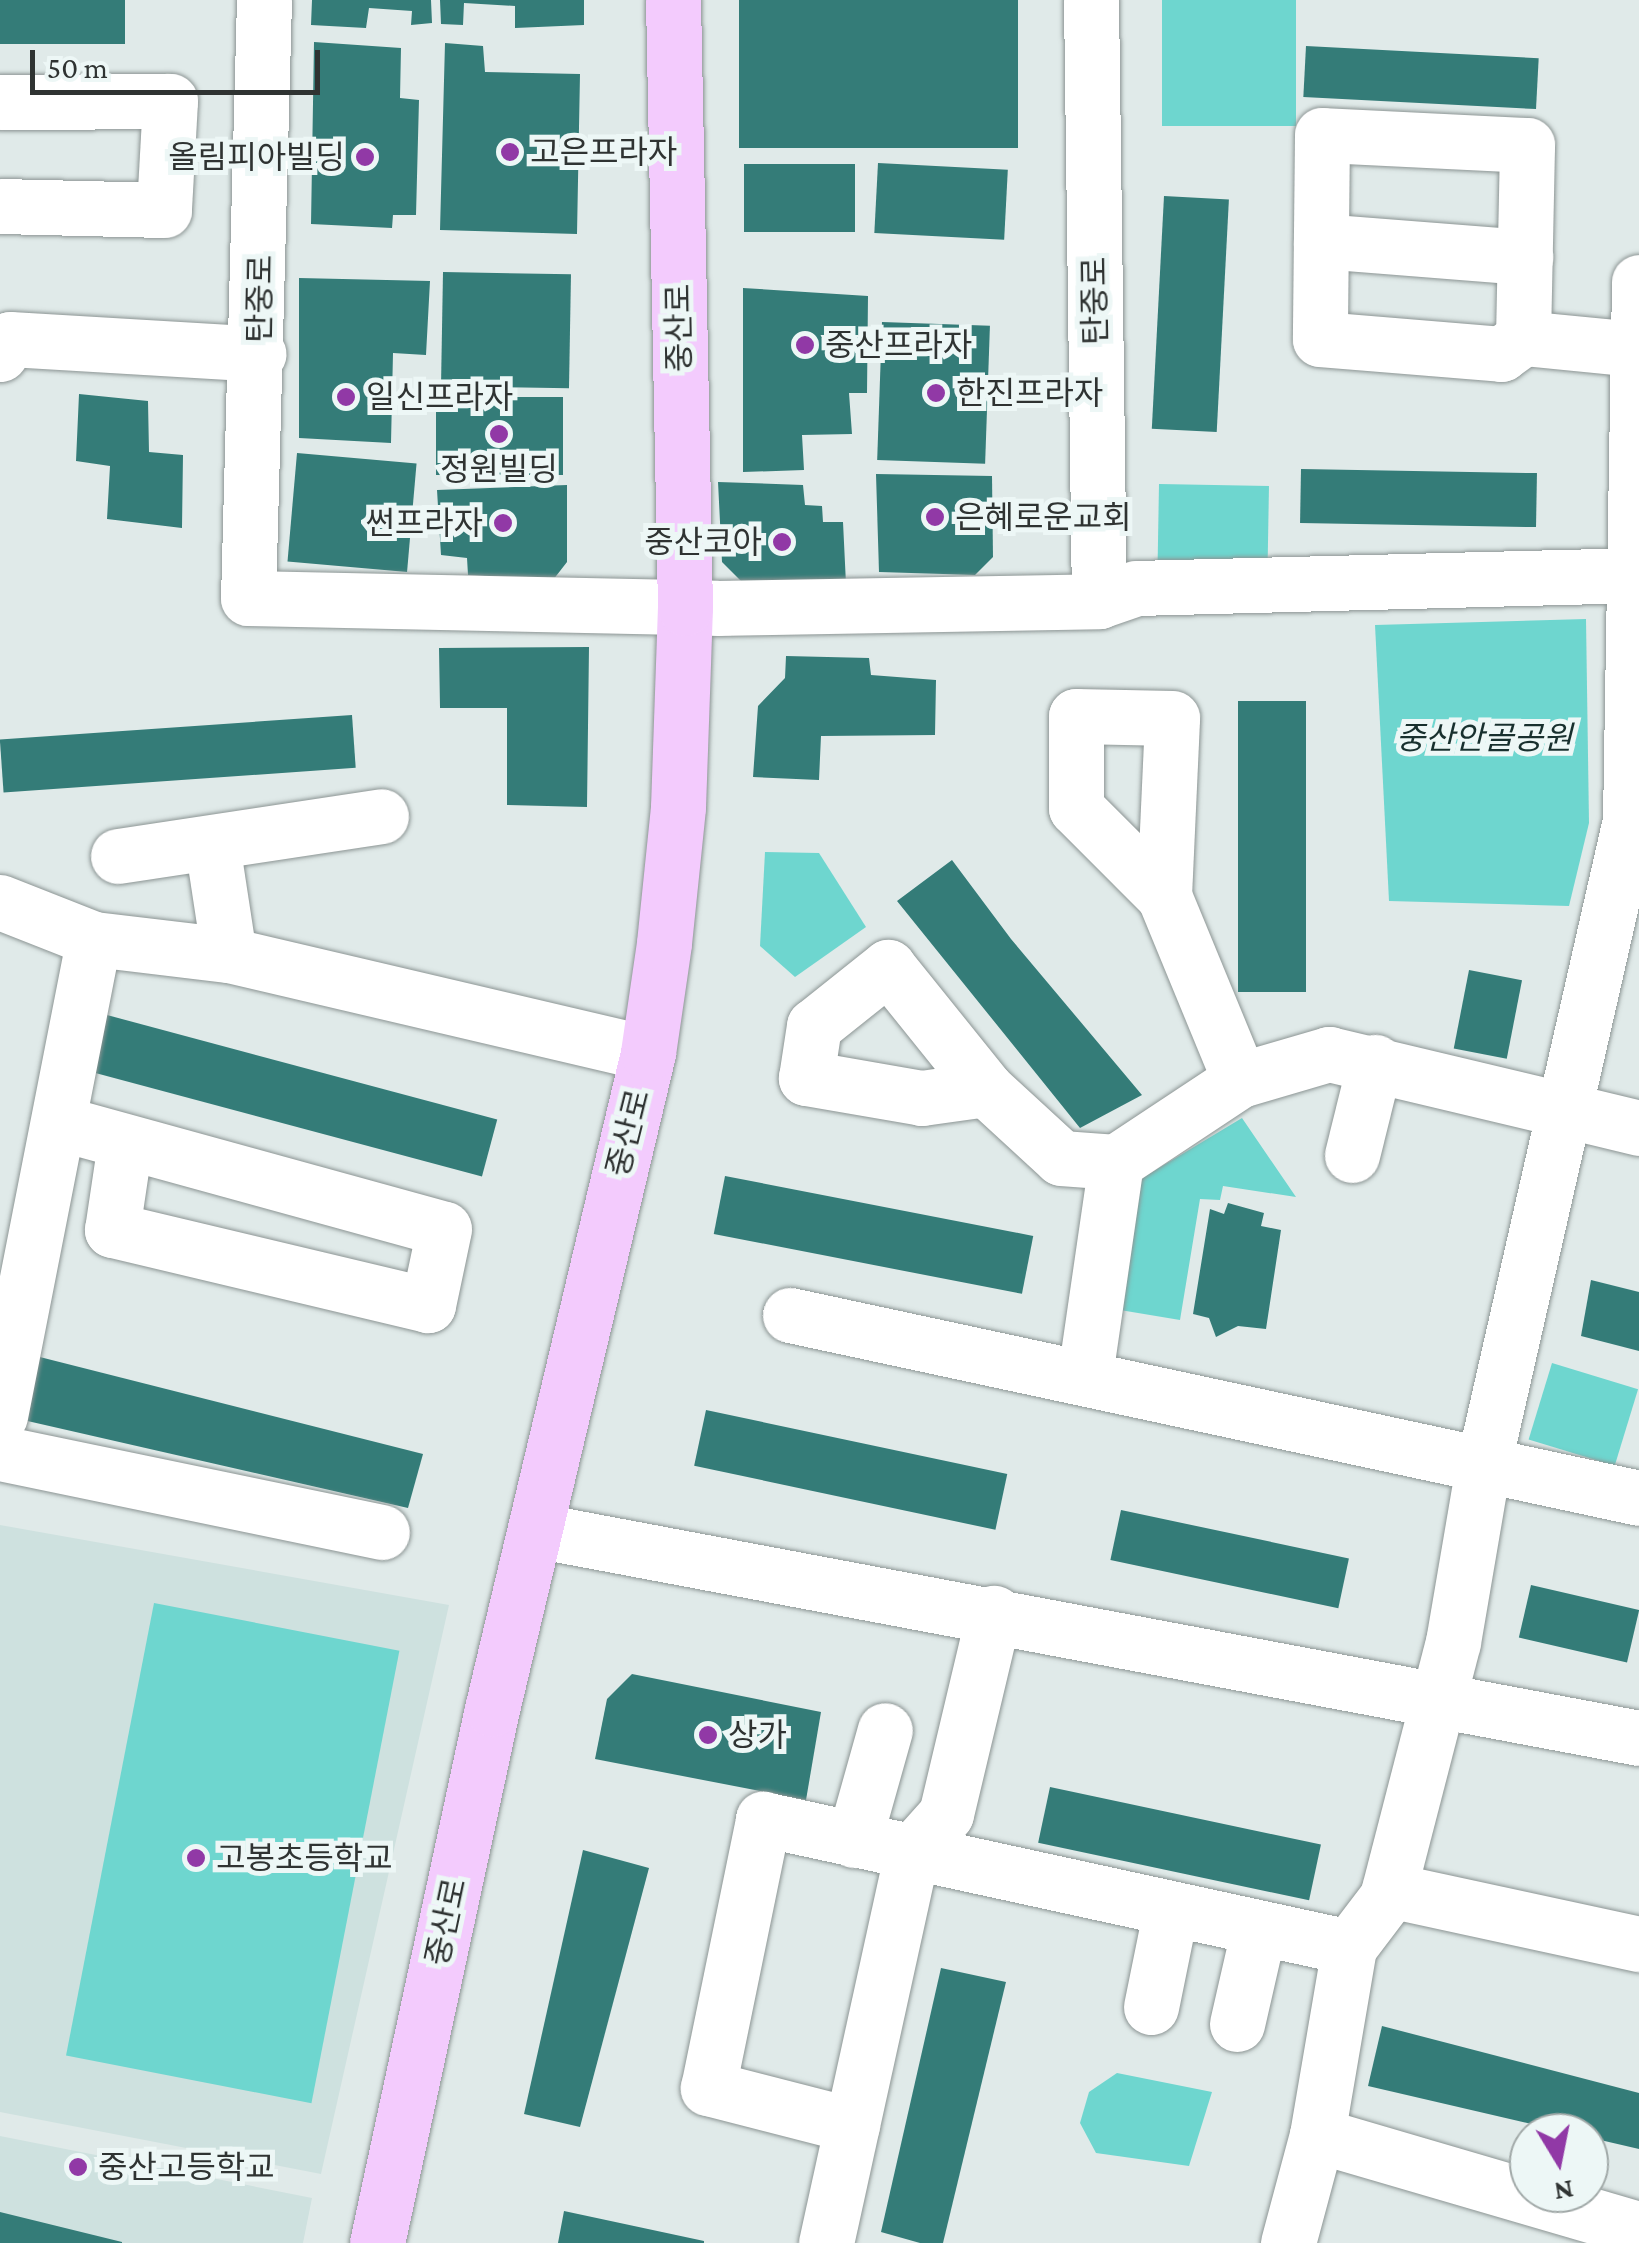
<!DOCTYPE html>
<html>
<head>
<meta charset="utf-8">
<style>
  body { margin:0 }
  #map { position:relative; width:1639px; height:2243px; overflow:hidden; background:#e0eae9; font-family:"Crimson Pro","Noto Sans KR",serif }
  div>[style] { position:absolute }
  [style*='--x'] { left:calc(var(--x)*1px); top:calc(var(--y)*1px); width:calc(var(--w)*1px); rotate:calc(var(--a)*1deg) }
  .built>* { inset:0; background:#cee1df }
  .green>* { inset:0; background:#6ed6cf; transform-origin:0 0 }
  .building>* { inset:0; background:#347c78; transform-origin:0 0 }
  .roads { filter:drop-shadow(0 0 2px #8c9594) drop-shadow(0 0 2px #8c9594) }
  .minor>* { height:55px; margin:-27.5px; padding:0 27.5px; transform-origin:27.5px; border-radius:27.5px; background:#fff }
  .major>* { height:55px; margin:-27.5px; padding:0 27.5px; transform-origin:27.5px; border-radius:27.5px; background:#f3cbfd }
  .dots>* { width:28px; height:28px; translate:-50% -50%; box-sizing:border-box; border:5px solid #edf7f6; border-radius:50% }
  span { translate:-50% -50%; white-space:nowrap; text-align:center; line-height:1.15; -webkit-text-stroke:10px #edf7f6; paint-order:stroke }
  .poi-label { font-size:32px; color:#2f3332 }
  .left { translate:0 -50%; text-align:left }
  .right { translate:-100% -50%; text-align:right }
  .street-label { font-size:32px; color:#2f3332 }
  .park-label { font-size:32px; color:#18302e; font-style:italic }
  .north { position:absolute; left:1509px; top:2113px; width:100px; height:100px; box-sizing:border-box; background:#edf7f6; border:2px solid #a1a9a8; border-radius:50%; rotate:170deg; font-size:28px; font-weight:700; line-height:40px; text-align:center; color:#2f3332 }
  .north::after { content:''; display:block; margin:auto; width:35px; height:45px; background:#9139a6; clip-path:polygon(50% 0,100% 100%,50% 72%,0 100%) }
  .scale { position:absolute; left:30px; top:50px; width:290px; height:45px; box-sizing:border-box; border:5px solid #2f3332; border-top:0; padding-left:12px; font-size:30px; line-height:35px; white-space:nowrap; color:#2f3332; -webkit-text-stroke:8px #edf7f6; paint-order:stroke }
</style>
</head>
<body>
<div id="map">
  <div class="built">
    <i style="clip-path:polygon(0 1525px,449px 1605px,321px 2174px,0 2112px)"></i>
    <i style="clip-path:polygon(0 2136px,312px 2198px,303px 2243px,0 2243px)"></i>
  </div>
  <div class="green">
    <i style="left:1162px;top:0;width:134px;height:126px"></i>
    <i style="left:1159px;top:484px;width:110px;height:79px;rotate:1deg"></i>
    <i style="clip-path:polygon(1586px 619px,1589px 823px,1569px 906px,1389px 901px,1375px 625px)"></i>
    <i style="clip-path:polygon(765px 852px,819px 853px,866px 927px,795px 977px,760px 946px)"></i>
    <i style="clip-path:polygon(1242px 1118px,1296px 1197px,1223px 1186px,1220px 1200px,1200px 1199px,1180px 1320px,1120px 1310px,1134px 1183px)"></i>
    <i style="left:1552px;top:1363px;width:90px;height:80px;rotate:17deg"></i>
    <i style="left:154px;top:1603px;width:250px;height:461px;rotate:11deg"></i>
    <i style="clip-path:polygon(1117px 2073px,1212px 2092px,1189px 2166px,1096px 2153px,1080px 2123px,1089px 2092px)"></i>
  </div>
  <div class="building">
    <i style="left:0;top:0;width:125px;height:44px"></i>
    <i style="clip-path:polygon(312px 0,431px 0,432px 23px,411px 25px,412px 11px,369px 8px,366px 28px,311px 25px)"></i>
    <i style="clip-path:polygon(440px 0,584px 0,584px 25px,515px 28px,515px 6px,464px 3px,463px 25px,441px 24px)"></i>
    <i style="left:739px;top:0;width:279px;height:148px"></i>
    <i style="clip-path:polygon(314px 42px,401px 48px,400px 98px,419px 100px,416px 215px,393px 215px,392px 228px,311px 224px)"></i>
    <i style="clip-path:polygon(445px 43px,483px 46px,485px 72px,580px 74px,577px 234px,440px 230px)"></i>
    <i style="left:1306px;top:46px;width:233px;height:51px;rotate:3deg"></i>
    <i style="left:878px;top:163px;width:130px;height:70px;rotate:3deg"></i>
    <i style="left:744px;top:164px;width:111px;height:68px"></i>
    <i style="left:1164px;top:196px;width:65px;height:233px;rotate:3deg"></i>
    <i style="left:443px;top:272px;width:128px;height:114px;rotate:1deg"></i>
    <i style="clip-path:polygon(299px 278px,430px 281px,426px 355px,393px 353px,391px 443px,299px 438px)"></i>
    <i style="clip-path:polygon(743px 288px,868px 296px,867px 393px,849px 393px,852px 434px,802px 435px,804px 470px,743px 472px)"></i>
    <i style="left:882px;top:322px;width:108px;height:138px;rotate:2deg"></i>
    <i style="clip-path:polygon(79px 394px,148px 401px,149px 452px,183px 455px,182px 528px,107px 519px,110px 466px,76px 461px)"></i>
    <i style="left:436px;top:397px;width:127px;height:78px"></i>
    <i style="left:297px;top:453px;width:120px;height:109px;rotate:5deg"></i>
    <i style="left:1301px;top:469px;width:236px;height:54px;rotate:1deg"></i>
    <i style="clip-path:polygon(876px 474px,992px 476px,993px 557px,975px 575px,879px 572px)"></i>
    <i style="clip-path:polygon(718px 482px,803px 485px,805px 505px,822px 506px,823px 522px,843px 522px,846px 584px,743px 583px,722px 562px)"></i>
    <i style="clip-path:polygon(567px 485px,567px 562px,553px 580px,468px 575px,467px 558px,441px 555px,437px 490px)"></i>
    <i style="clip-path:polygon(589px 647px,587px 807px,507px 805px,507px 708px,440px 708px,439px 648px)"></i>
    <i style="clip-path:polygon(786px 656px,869px 658px,871px 675px,936px 680px,935px 735px,821px 736px,819px 780px,753px 777px,758px 706px,785px 678px)"></i>
    <i style="left:1238px;top:701px;width:68px;height:291px"></i>
    <i style="left:352px;top:715px;width:53px;height:353px;rotate:86deg"></i>
    <i style="clip-path:polygon(952px 860px,1011px 939px,1142px 1095px,1080px 1128px,1018px 1051px,897px 901px)"></i>
    <i style="left:1469px;top:970px;width:54px;height:80px;rotate:11deg"></i>
    <i style="left:107px;top:1015px;width:404px;height:59px;rotate:15deg"></i>
    <i style="left:725px;top:1176px;width:314px;height:59px;rotate:11deg"></i>
    <i style="clip-path:polygon(1228px 1203px,1264px 1213px,1261px 1226px,1281px 1230px,1266px 1329px,1238px 1326px,1216px 1337px,1209px 1318px,1193px 1314px,1210px 1209px,1224px 1214px)"></i>
    <i style="clip-path:polygon(1591px 1280px,1639px 1292px,1639px 1351px,1581px 1336px)"></i>
    <i style="clip-path:polygon(24px 1353px,423px 1454px,408px 1508px,10px 1417px)"></i>
    <i style="left:706px;top:1410px;width:308px;height:57px;rotate:12deg"></i>
    <i style="left:1121px;top:1510px;width:233px;height:51px;rotate:12deg"></i>
    <i style="left:1531px;top:1585px;width:111px;height:54px;rotate:13deg"></i>
    <i style="clip-path:polygon(632px 1674px,821px 1712px,806px 1800px,595px 1759px,607px 1699px)"></i>
    <i style="left:1050px;top:1787px;width:277px;height:57px;rotate:12deg"></i>
    <i style="clip-path:polygon(583px 1850px,649px 1868px,580px 2127px,524px 2114px)"></i>
    <i style="clip-path:polygon(941px 1968px,1006px 1982px,943px 2243px,920px 2243px,881px 2232px)"></i>
    <i style="clip-path:polygon(1382px 2026px,1639px 2093px,1639px 2149px,1368px 2086px)"></i>
    <i style="clip-path:polygon(564px 2211px,704px 2241px,704px 2243px,558px 2243px)"></i>
    <i style="clip-path:polygon(0 2212px,122px 2242px,122px 2243px,0 2243px)"></i>
  </div>
  <div class="roads">
    <div class="minor">
      <i style="--x:264;--y:0;--w:598;--a:91.53"></i>
      <i style="--x:248;--y:598;--w:469;--a:1.2"></i>
      <i style="--x:717;--y:608;--w:382;--a:-1"></i>
      <i style="--x:1099;--y:601;--w:39;--a:-19"></i>
      <i style="--x:1136;--y:588;--w:502;--a:-1.48"></i>
      <i style="--x:1091;--y:0;--w:601;--a:89.24"></i>
      <i style="--x:0;--y:102;--w:170;--a:-0.3"></i>
      <i style="--x:170;--y:101;--w:109;--a:93.2"></i>
      <i style="--x:164;--y:210;--w:164;--a:-178.6"></i>
      <i style="--x:1321;--y:241;--w:205;--a:4.5"></i>
      <i style="--x:1523;--y:338;--w:193;--a:-88.8"></i>
      <i style="--x:1527;--y:145;--w:205;--a:-177.2"></i>
      <i style="--x:1322;--y:135;--w:204;--a:90.6"></i>
      <i style="--x:1320;--y:339;--w:182;--a:4.7"></i>
      <i style="--x:1501;--y:354;--w:27;--a:-36"></i>
      <i style="--x:1523;--y:338;--w:114;--a:5.6"></i>
      <i style="--x:0;--y:354;--w:18;--a:-56"></i>
      <i style="--x:10;--y:339;--w:249;--a:3.4"></i>
      <i style="--x:212;--y:844;--w:112;--a:81.3"></i>
      <i style="--x:118;--y:856;--w:266;--a:-8.6"></i>
      <i style="--x:1164;--y:896;--w:178;--a:-87.4"></i>
      <i style="--x:1172;--y:718;--w:96;--a:-178.8"></i>
      <i style="--x:1076;--y:716;--w:92;--a:90"></i>
      <i style="--x:1076;--y:808;--w:124;--a:45"></i>
      <i style="--x:1164;--y:896;--w:199;--a:67.6"></i>
      <i style="--x:0;--y:902;--w:101;--a:21.5"></i>
      <i style="--x:94;--y:939;--w:136;--a:6.8"></i>
      <i style="--x:229;--y:955;--w:430;--a:13.2"></i>
      <i style="--x:986;--y:1089;--w:65;--a:172"></i>
      <i style="--x:922;--y:1098;--w:118;--a:-170.2"></i>
      <i style="--x:806;--y:1078;--w:53;--a:-81.3"></i>
      <i style="--x:814;--y:1026;--w:95;--a:-38.6"></i>
      <i style="--x:888;--y:967;--w:156;--a:51.2"></i>
      <i style="--x:986;--y:1089;--w:102;--a:42.6"></i>
      <i style="--x:1061;--y:1158;--w:55;--a:4.2"></i>
      <i style="--x:60;--y:1123;--w:398;--a:15.4"></i>
      <i style="--x:444;--y:1229;--w:78;--a:101.9"></i>
      <i style="--x:428;--y:1305;--w:325;--a:-166.6"></i>
      <i style="--x:112;--y:1230;--w:88;--a:-81.5"></i>
      <i style="--x:1352;--y:1155;--w:96;--a:-76.1"></i>
      <i style="--x:790;--y:1315;--w:868;--a:12.16"></i>
      <i style="--x:1085;--y:1375;--w:215;--a:-81.7"></i>
      <i style="--x:1116;--y:1162;--w:149;--a:-33.5"></i>
      <i style="--x:1240;--y:1080;--w:93;--a:-16.3"></i>
      <i style="--x:1329;--y:1054;--w:319;--a:13.4"></i>
      <i style="--x:0;--y:1416;--w:486;--a:-78.9"></i>
      <i style="--x:0;--y:1453;--w:390;--a:11.7"></i>
      <i style="--x:535;--y:1530;--w:1123;--a:10.67"></i>
      <i style="--x:854;--y:1840;--w:114;--a:-74.3"></i>
      <i style="--x:1389;--y:1890;--w:256;--a:12.2"></i>
      <i style="--x:1151;--y:2007;--w:100;--a:-78.5"></i>
      <i style="--x:1237;--y:2024;--w:98;--a:-77.1"></i>
      <i style="--x:852;--y:2125;--w:149;--a:-165.6"></i>
      <i style="--x:708;--y:2088;--w:275;--a:-78.4"></i>
      <i style="--x:763;--y:1819;--w:600;--a:12.32"></i>
      <i style="--x:1317;--y:2135;--w:335;--a:16.3"></i>
      <i style="--x:826;--y:2243;--w:400;--a:-77.6"></i>
      <i style="--x:912;--y:1852;--w:51;--a:-48.2"></i>
      <i style="--x:946;--y:1814;--w:207;--a:-76.6"></i>
      <i style="--x:1288;--y:2243;--w:112;--a:-75"></i>
      <i style="--x:1317;--y:2135;--w:191;--a:-80.3"></i>
      <i style="--x:1349;--y:1947;--w:63;--a:-52.8"></i>
      <i style="--x:1387;--y:1897;--w:263;--a:-75.5"></i>
      <i style="--x:1453;--y:1642;--w:179;--a:-80.3"></i>
      <i style="--x:1483;--y:1466;--w:663;--a:-77.18"></i>
      <i style="--x:1630;--y:820;--w:538;--a:-89.04"></i>
    </div>
    <div class="major">
      <i style="--x:377;--y:2243;--w:546;--a:-77.85"></i>
      <i style="--x:492;--y:1709;--w:674;--a:-76.62"></i>
      <i style="--x:648;--y:1053;--w:111;--a:-81.7"></i>
      <i style="--x:664;--y:943;--w:137;--a:-84.1"></i>
      <i style="--x:678;--y:807;--w:199;--a:-88"></i>
      <i style="--x:685;--y:608;--w:608;--a:-91.13"></i>
    </div>
  </div>
  <div class="dots">
    <i style="left:510px;top:152px;background:#9139a6"></i>
    <i style="left:365px;top:157px;background:#9139a6"></i>
    <i style="left:805px;top:345px;background:#9139a6"></i>
    <i style="left:936px;top:393px;background:#9139a6"></i>
    <i style="left:346px;top:397px;background:#9139a6"></i>
    <i style="left:499px;top:434px;background:#9139a6"></i>
    <i style="left:935px;top:517px;background:#9139a6"></i>
    <i style="left:503px;top:523px;background:#9139a6"></i>
    <i style="left:782px;top:542px;background:#9139a6"></i>
    <i style="left:708px;top:1735px;background:#9139a6"></i>
    <i style="left:196px;top:1858px;background:#9139a6"></i>
    <i style="left:78px;top:2167px;background:#9139a6"></i>
  </div>
  <div class="poi-label">
    <span class="left" style="left:530px;top:152px">고은프라자</span>
    <span class="right" style="left:345px;top:157px">올림피아빌딩</span>
    <span class="left" style="left:825px;top:345px">중산프라자</span>
    <span class="left" style="left:956px;top:393px">한진프라자</span>
    <span class="left" style="left:366px;top:397px">일신프라자</span>
    <span style="left:499px;top:469px">정원빌딩</span>
    <span class="left" style="left:955px;top:517px">은혜로운교회</span>
    <span class="right" style="left:483px;top:523px">썬프라자</span>
    <span class="right" style="left:762px;top:542px">중산코아</span>
    <span class="left" style="left:728px;top:1735px">상가</span>
    <span class="left" style="left:216px;top:1858px">고봉초등학교</span>
    <span class="left" style="left:98px;top:2167px">중산고등학교</span>
  </div>
  <div class="street-label">
    <span style="left:260px;top:299px;rotate:-89deg">탄중로</span>
    <span style="left:1095px;top:301px;rotate:-91deg">탄중로</span>
    <span style="left:679px;top:328px;rotate:-91deg">중산로</span>
    <span style="left:628px;top:1133px;rotate:-76deg">중산로</span>
    <span style="left:446px;top:1922px;rotate:-78deg">중산로</span>
  </div>
  <div class="park-label">
    <span style="left:1484px;top:738px">중산안골공원</span>
  </div>
  <div class="north">N</div>
  <div class="scale">50 m</div>
</div>
</body>
</html>
